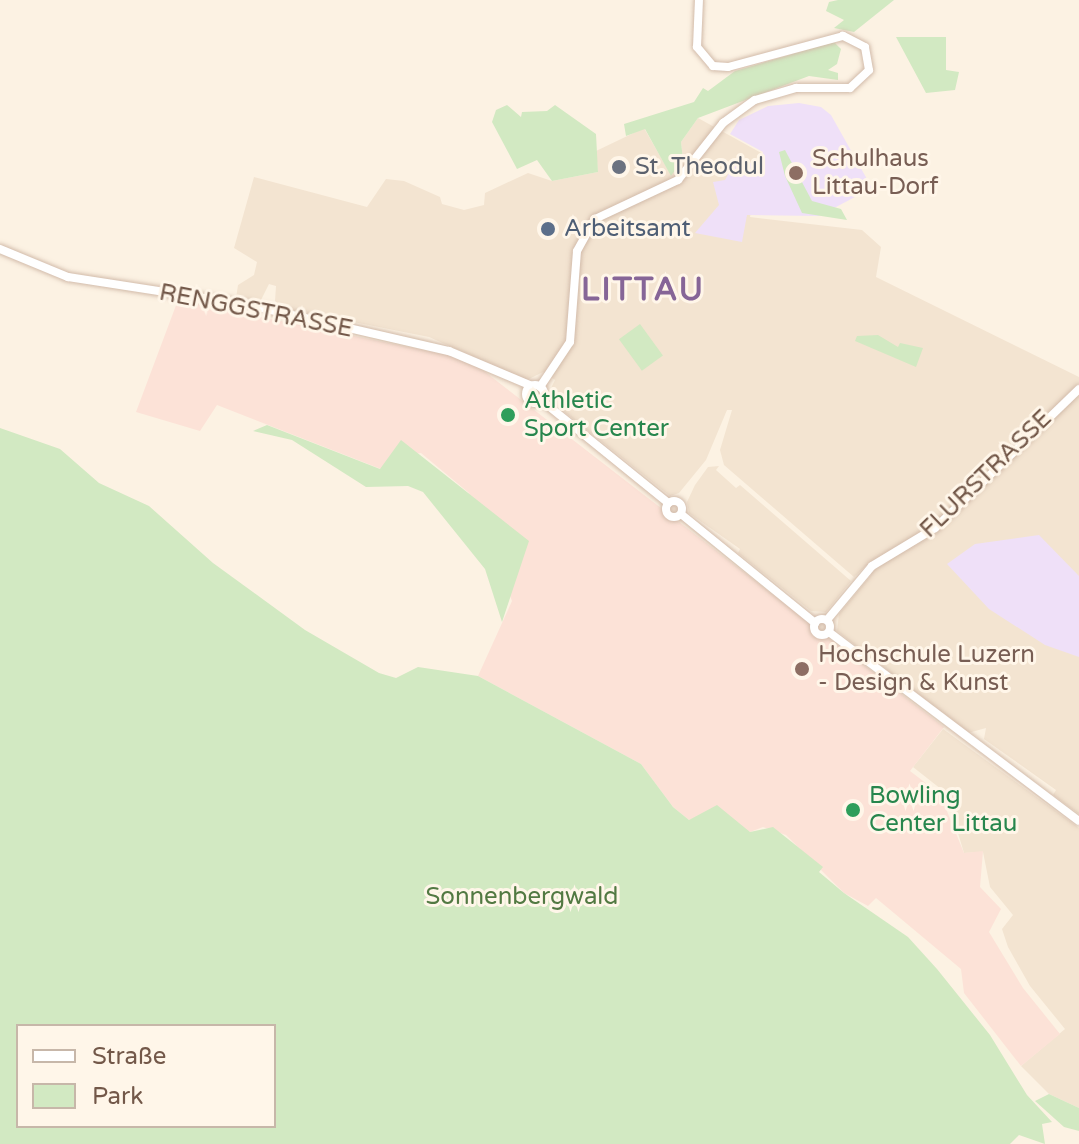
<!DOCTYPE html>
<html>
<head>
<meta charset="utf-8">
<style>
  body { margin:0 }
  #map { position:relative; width:1079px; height:1144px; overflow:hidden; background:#fcf2e3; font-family:"Varela Round",sans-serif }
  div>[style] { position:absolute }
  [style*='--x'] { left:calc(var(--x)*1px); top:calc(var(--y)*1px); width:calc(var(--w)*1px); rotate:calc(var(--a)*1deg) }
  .residential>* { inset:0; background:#f3e4d1 }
  .commercial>* { inset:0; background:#fce2d7 }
  .education>* { inset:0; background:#efe0f8 }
  .green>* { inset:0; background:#d2e9c2; transform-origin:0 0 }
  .roads { filter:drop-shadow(0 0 2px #d2bbaa) drop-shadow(0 0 2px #d2bbaa) }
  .secondary>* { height:8px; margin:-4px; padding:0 4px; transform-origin:4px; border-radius:4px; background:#fff }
  .secondary>.ring { margin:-4px; padding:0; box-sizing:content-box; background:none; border:8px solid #fff; border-radius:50% }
  .dots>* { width:22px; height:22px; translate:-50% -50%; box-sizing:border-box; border:4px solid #fff6e9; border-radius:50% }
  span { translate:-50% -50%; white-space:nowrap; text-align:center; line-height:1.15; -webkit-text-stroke:6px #fff6e9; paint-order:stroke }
  .education-label { font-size:24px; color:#785e54 }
  .left { translate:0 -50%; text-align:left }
  .worship-label { font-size:24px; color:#5b616d }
  .service-label { font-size:24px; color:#4e5e75 }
  .street-label { font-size:24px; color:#735849 }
  .leisure-label { font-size:24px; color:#27864d }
  .park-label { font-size:24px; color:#527942 }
  .district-label { font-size:32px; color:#866597; font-weight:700; letter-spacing:2px }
  .legend { position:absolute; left:16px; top:1024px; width:260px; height:104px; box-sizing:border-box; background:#fff6e9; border:2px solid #c7b7a9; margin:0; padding:10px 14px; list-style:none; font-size:24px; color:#735849 }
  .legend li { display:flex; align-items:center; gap:16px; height:40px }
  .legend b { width:40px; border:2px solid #c7b7a9 }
</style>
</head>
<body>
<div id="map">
  <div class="residential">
    <i style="clip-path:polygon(698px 118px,765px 155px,750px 217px,862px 230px,881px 247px,876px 277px,1079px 377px,1079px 814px,1053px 795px,1056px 790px,984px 739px,986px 728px,968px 733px,837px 631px,839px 614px,871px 575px,869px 563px,854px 577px,724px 465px,720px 450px,732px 410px,727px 410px,706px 460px,679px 493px,670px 496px,552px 402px,549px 392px,555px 380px,543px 372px,527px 380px,429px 337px,283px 308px,275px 301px,276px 286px,269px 284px,261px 300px,236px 298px,238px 285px,254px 275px,257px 262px,234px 248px,254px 177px,367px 207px,386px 179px,404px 181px,440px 197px,442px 204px,464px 210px,484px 205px,485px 193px,528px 173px,552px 181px,598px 172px,596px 151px,644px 128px,671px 175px,683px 159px,681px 142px)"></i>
    <i style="clip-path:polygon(719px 466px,716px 470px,736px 488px,740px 485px,851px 581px,826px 612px,811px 611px,738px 553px,740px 549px,689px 513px,687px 502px,695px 485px,708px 467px)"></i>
    <i style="clip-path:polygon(943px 729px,1079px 828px,1079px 1108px,1049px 1094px,1021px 1066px,1065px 1029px,1030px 986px,1008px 947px,1002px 929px,1013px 915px,990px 887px,983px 852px,964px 853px,946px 793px,913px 767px)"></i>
  </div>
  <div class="commercial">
    <i style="clip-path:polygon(178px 300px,452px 356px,480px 368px,944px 727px,910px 771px,940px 794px,964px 853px,983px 851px,980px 887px,1001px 909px,989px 932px,1023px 988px,1060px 1034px,1021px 1066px,964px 993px,961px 969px,876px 898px,868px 906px,844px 893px,786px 835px,763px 827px,750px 832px,708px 813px,689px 820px,673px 807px,641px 764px,478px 676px,512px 601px,469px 493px,421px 453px,390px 457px,381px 469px,217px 405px,200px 431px,136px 412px)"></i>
  </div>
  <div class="education">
    <i style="clip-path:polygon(799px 103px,821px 107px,831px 115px,872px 188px,819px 216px,747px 215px,742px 242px,695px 233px,719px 205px,713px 182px,725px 180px,738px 157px,756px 166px,763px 152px,730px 134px,739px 120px,768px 106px)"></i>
    <i style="clip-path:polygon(1039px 535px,1079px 576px,1079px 657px,1045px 645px,989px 609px,947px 564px,975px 544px)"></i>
  </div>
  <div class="green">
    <i style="clip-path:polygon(838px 0,894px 0,854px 32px,834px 28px,844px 20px,826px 11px,829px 2px)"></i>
    <i style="clip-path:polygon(896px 37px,946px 37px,946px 70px,959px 72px,955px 90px,926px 93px)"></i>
    <i style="clip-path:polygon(834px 42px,841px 49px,837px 64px,828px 70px,838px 73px,838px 80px,809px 76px,698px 118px,681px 142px,683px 159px,671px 176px,645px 129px,626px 136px,624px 124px,694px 102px,703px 88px,708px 91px,735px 71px)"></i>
    <i style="clip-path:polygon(555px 105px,596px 134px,598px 172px,552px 181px,537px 160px,517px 169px,492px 122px,496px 110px,507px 105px,521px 117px,522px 112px,547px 111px)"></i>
    <i style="clip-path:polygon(785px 150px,812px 201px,841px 209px,847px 220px,802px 213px,785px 176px,779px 152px)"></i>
    <i style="left:640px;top:324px;width:39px;height:26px;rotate:54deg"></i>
    <i style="clip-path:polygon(878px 335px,898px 347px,900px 343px,923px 348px,916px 367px,855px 341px,857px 336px)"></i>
    <i style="clip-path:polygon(267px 425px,380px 469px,401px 440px,529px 541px,502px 622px,485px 569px,423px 492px,408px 486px,366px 487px,292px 440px,253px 431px)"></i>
    <i style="clip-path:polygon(evenodd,0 428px,60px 449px,99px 483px,149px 506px,213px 563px,305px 630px,379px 673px,396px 678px,418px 667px,478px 676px,641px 764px,673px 807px,689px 820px,717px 805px,750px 832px,773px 827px,823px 867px,819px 872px,844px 893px,908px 937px,937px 969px,990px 1035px,1027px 1095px,1052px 1122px,1042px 1124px,1045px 1144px,1019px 1135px,1010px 1144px,0 1144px,0 428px,18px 1026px,274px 1026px,274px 1126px,18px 1126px,18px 1026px)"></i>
    <i style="clip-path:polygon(1049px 1094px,1079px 1108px,1079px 1131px,1064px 1127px,1035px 1101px)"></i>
  </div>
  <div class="roads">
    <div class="secondary">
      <i style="--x:0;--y:249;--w:74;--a:22.4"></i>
      <i style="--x:68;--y:277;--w:183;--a:8.8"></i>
      <i style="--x:249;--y:305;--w:205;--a:13"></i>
      <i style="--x:449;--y:351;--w:90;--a:22.9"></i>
      <i class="ring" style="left:526px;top:385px;width:10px;height:10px"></i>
      <i style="--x:540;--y:387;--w:54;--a:-56.3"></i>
      <i style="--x:570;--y:342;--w:91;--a:-85.6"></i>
      <i style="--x:577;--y:251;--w:37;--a:-61"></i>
      <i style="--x:595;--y:219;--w:92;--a:-25.2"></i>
      <i style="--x:678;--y:180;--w:73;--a:-51.7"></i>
      <i style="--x:723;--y:123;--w:39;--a:-36"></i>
      <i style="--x:755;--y:100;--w:43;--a:-16.3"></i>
      <i style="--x:796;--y:88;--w:54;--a:0"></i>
      <i style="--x:850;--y:88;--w:26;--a:-43"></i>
      <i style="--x:869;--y:70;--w:23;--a:-100"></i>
      <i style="--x:865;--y:47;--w:25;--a:-153"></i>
      <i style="--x:843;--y:36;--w:119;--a:164.9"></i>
      <i style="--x:728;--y:67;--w:15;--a:-176"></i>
      <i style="--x:713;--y:66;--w:25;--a:-130"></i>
      <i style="--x:697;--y:47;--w:47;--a:-87.6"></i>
      <i style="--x:541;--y:400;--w:164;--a:39"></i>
      <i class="ring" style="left:666px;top:501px;width:8px;height:8px"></i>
      <i style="--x:681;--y:514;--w:173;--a:39.1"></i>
      <i class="ring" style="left:814px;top:619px;width:8px;height:8px"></i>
      <i style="--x:827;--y:620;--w:70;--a:-50.2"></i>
      <i style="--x:872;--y:566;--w:74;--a:-31.1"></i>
      <i style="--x:935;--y:528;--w:200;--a:-44"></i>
      <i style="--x:829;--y:632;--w:313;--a:37.1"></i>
    </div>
  </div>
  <div class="dots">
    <i style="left:619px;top:167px;background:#6b7280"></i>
    <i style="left:796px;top:173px;background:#8d6e63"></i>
    <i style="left:548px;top:229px;background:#5c6f8a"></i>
    <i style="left:508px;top:415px;background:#2e9e5b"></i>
    <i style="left:802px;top:669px;background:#8d6e63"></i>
    <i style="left:853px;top:810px;background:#2e9e5b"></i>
  </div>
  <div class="education-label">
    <span class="left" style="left:812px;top:173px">Schulhaus<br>Littau-Dorf</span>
    <span class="left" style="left:818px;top:669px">Hochschule Luzern<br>- Design &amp; Kunst</span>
  </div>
  <div class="worship-label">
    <span class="left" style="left:635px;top:167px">St. Theodul</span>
  </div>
  <div class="service-label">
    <span class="left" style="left:564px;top:229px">Arbeitsamt</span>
  </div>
  <div class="street-label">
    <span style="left:256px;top:311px;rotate:11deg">RENGGSTRASSE</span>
    <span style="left:986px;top:474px;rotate:-44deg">FLURSTRASSE</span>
  </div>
  <div class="leisure-label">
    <span class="left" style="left:524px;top:415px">Athletic<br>Sport Center</span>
    <span class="left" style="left:869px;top:810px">Bowling<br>Center Littau</span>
  </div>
  <div class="park-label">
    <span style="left:522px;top:897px">Sonnenbergwald</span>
  </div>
  <div class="district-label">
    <span style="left:643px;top:290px">LITTAU</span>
  </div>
  <ul class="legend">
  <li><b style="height:10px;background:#fff"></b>Straße</li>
  <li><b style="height:22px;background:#d2e9c2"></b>Park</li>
  </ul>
</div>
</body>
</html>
